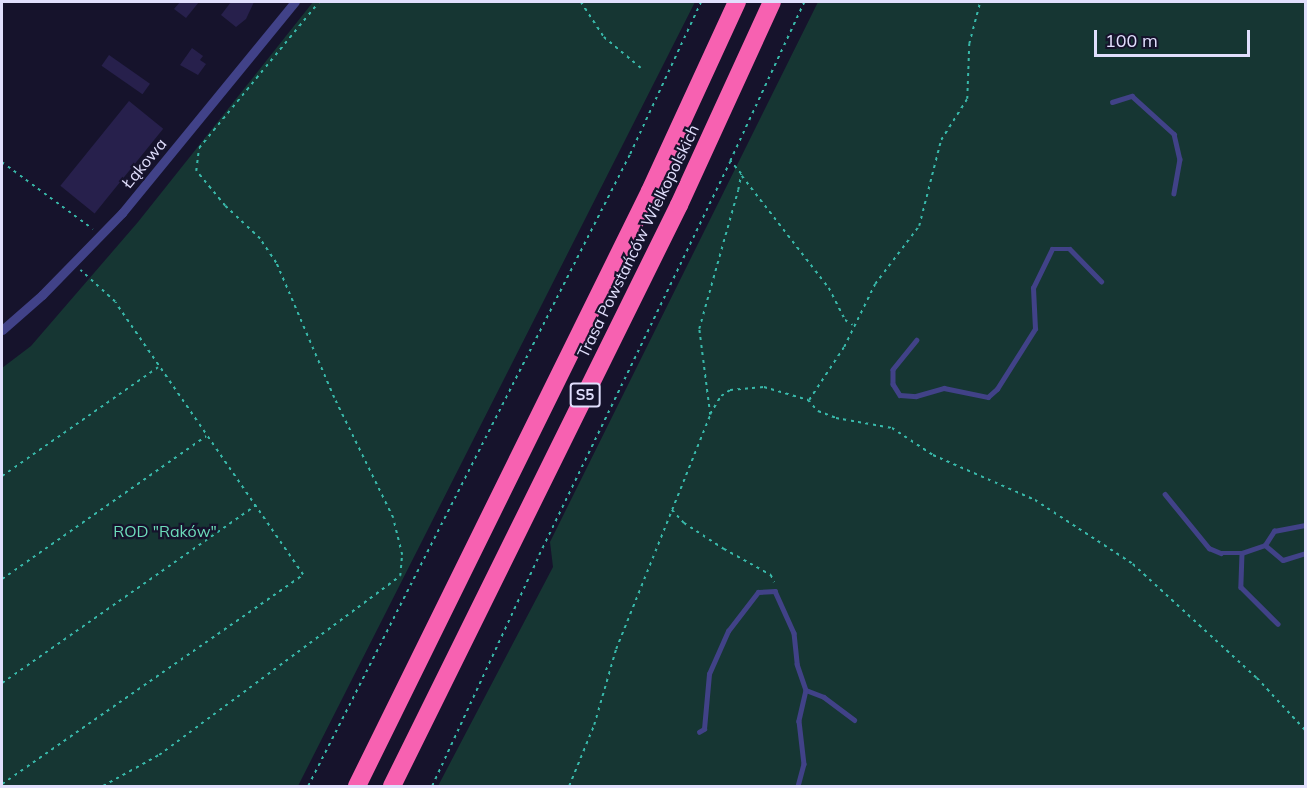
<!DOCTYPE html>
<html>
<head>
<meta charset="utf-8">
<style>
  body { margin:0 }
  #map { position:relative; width:1307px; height:788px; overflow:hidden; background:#16132c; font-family:Mulish,sans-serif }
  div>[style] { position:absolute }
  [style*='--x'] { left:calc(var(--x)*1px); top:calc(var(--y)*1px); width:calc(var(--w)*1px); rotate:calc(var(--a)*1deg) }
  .green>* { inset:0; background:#163633 }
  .building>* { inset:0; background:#27204c; transform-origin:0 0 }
  .path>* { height:1.5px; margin-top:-0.75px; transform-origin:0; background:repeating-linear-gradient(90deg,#38b9aa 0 3px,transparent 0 7.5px) }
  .service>* { height:4.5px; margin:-2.25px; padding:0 2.25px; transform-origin:2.25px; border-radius:2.25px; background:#414288 }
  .minor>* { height:9px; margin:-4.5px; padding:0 4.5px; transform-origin:4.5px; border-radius:4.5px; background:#414288 }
  .motorway>* { height:18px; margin:-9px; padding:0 9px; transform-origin:9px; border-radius:9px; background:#f761b1 }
  span { translate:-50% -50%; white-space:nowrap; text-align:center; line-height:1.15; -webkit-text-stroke:4.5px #16132c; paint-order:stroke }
  .shield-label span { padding:2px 4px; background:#16132c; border:2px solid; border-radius:4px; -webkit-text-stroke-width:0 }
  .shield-label { font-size:15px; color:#e1dffd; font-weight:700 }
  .street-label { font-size:16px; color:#e1dffd }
  .park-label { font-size:16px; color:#6ddcba }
  .frame { position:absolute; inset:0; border:3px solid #e1dffd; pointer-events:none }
  .scale { position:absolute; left:1094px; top:30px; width:156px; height:27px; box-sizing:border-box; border:3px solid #e1dffd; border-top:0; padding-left:8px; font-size:18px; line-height:21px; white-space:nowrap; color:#e1dffd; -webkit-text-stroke:4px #16132c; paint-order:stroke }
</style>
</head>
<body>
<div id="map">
  <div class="green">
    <i style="clip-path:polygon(313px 2px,695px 2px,298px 786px,2px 786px,2px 368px,31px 346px,138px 222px)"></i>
    <i style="clip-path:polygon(818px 2px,1305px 2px,1305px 786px,438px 786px,553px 567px,550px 542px)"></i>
  </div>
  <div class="building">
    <i style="clip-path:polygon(180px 2px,199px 2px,186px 18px,174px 9px)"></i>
    <i style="clip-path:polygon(231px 2px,254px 2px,246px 19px,236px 27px,221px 15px)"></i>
    <i style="clip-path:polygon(192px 48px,203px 56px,200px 60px,206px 64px,198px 75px,180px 65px)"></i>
    <i style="left:109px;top:55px;width:50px;height:13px;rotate:35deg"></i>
    <i style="left:129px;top:101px;width:44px;height:109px;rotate:39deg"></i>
  </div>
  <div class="path">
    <i style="--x:581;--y:2;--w:42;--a:56.7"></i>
    <i style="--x:604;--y:37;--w:48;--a:40"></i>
    <i style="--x:2;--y:162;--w:113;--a:36.4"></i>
    <i style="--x:742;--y:176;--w:142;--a:52.2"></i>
    <i style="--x:829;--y:288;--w:36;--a:63"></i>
    <i style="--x:845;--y:320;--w:9;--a:32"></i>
    <i style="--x:809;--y:400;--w:64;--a:-56.6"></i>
    <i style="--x:844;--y:347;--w:70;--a:-63.8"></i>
    <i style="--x:875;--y:284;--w:73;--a:-52.8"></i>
    <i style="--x:919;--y:226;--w:89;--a:-75.7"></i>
    <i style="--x:941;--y:140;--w:49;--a:-57.6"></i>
    <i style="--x:967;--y:99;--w:55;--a:-87.9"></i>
    <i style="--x:969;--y:44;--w:43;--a:-75.3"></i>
    <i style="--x:710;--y:414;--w:21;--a:-59"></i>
    <i style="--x:721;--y:396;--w:11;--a:-34"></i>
    <i style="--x:730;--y:390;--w:34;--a:-5"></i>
    <i style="--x:764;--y:387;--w:46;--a:16.5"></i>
    <i style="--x:808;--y:400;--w:15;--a:48"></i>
    <i style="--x:818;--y:411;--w:19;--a:21"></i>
    <i style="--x:836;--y:418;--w:57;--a:10.1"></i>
    <i style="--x:892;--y:428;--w:49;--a:33.4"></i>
    <i style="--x:933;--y:455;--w:111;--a:23.8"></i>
    <i style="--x:1035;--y:500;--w:117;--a:33.1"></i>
    <i style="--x:1133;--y:564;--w:168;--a:42.6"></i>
    <i style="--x:1257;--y:678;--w:72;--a:47.2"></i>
    <i style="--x:2;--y:476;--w:190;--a:-34.9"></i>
    <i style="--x:672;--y:510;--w:18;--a:47"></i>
    <i style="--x:684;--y:523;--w:48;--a:33"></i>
    <i style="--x:724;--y:549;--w:54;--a:29"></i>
    <i style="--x:771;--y:575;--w:8;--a:67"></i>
    <i style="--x:2;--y:579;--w:249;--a:-35"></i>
    <i style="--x:2;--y:683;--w:309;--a:-35"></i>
    <i style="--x:2;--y:784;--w:366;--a:-34.8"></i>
    <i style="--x:303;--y:575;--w:331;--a:-124.6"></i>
    <i style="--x:115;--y:302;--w:47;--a:-137.6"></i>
    <i style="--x:103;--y:786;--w:64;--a:-29"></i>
    <i style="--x:159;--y:755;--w:300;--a:-36.6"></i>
    <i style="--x:400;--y:576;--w:21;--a:-85"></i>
    <i style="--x:402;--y:555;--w:38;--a:-104"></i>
    <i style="--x:393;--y:518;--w:134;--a:-116.2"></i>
    <i style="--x:334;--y:398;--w:147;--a:-113.2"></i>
    <i style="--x:276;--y:263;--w:29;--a:-124"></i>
    <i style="--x:260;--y:239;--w:48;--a:-136.7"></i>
    <i style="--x:225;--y:206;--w:45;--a:-129.6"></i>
    <i style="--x:196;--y:171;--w:23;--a:-83"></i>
    <i style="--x:199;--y:148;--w:189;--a:-50.6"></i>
    <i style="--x:308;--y:786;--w:709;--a:-63"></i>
    <i style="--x:630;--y:154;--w:168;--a:-65"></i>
    <i style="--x:432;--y:786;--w:255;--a:-65.1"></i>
    <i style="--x:539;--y:555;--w:437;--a:-64.1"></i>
    <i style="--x:569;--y:786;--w:66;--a:-67.7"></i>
    <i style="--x:594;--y:725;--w:79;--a:-73.9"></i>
    <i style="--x:616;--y:649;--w:252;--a:-68.1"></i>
    <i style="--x:710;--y:415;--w:87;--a:-97.3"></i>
    <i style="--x:699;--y:329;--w:144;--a:-74.3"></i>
    <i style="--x:738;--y:190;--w:16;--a:-79"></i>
    <i style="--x:741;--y:174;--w:17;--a:-130"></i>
    <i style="--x:730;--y:161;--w:175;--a:-65"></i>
  </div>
  <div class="service">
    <i style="--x:1112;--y:102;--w:21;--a:-17"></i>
    <i style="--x:1132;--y:96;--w:57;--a:42.1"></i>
    <i style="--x:1174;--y:134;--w:26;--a:77"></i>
    <i style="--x:1180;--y:159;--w:35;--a:100"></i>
    <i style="--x:917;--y:340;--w:38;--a:129"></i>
    <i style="--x:893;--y:370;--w:14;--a:90"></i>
    <i style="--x:893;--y:384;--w:13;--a:58"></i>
    <i style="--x:900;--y:395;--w:16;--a:4"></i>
    <i style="--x:916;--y:396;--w:29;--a:-16"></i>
    <i style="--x:944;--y:388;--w:45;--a:11.6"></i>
    <i style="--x:988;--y:397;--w:12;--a:-42"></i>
    <i style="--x:997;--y:389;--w:71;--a:-57.7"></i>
    <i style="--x:1035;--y:329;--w:41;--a:-92.8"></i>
    <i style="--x:1033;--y:288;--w:43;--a:-64"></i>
    <i style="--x:1052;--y:249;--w:18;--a:0"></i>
    <i style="--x:1070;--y:249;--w:45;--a:45.9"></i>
    <i style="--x:1165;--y:494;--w:70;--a:50.8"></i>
    <i style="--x:1209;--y:548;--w:13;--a:23"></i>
    <i style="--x:1221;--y:553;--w:21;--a:0"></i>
    <i style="--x:1242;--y:553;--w:24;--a:-19"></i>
    <i style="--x:1265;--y:545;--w:17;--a:-57"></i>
    <i style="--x:1274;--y:531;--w:33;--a:-11"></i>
    <i style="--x:1265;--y:545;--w:23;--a:40"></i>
    <i style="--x:1283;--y:560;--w:24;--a:-17"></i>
    <i style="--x:1242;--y:553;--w:34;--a:92"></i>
    <i style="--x:1241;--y:587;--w:52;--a:45"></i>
    <i style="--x:806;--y:690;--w:19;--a:21"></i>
    <i style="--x:824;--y:697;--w:38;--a:37"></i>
    <i style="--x:699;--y:732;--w:6;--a:-31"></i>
    <i style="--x:704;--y:729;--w:55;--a:-84.8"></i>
    <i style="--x:709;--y:674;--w:47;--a:-66.2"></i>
    <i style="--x:728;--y:631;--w:49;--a:-52.4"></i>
    <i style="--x:758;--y:592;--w:17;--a:-3"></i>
    <i style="--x:775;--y:591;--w:46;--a:65.7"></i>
    <i style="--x:794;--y:633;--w:31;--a:84"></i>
    <i style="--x:797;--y:664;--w:28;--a:71"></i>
    <i style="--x:806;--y:690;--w:32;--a:103"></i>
    <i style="--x:799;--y:721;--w:43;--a:83.4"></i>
    <i style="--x:804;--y:764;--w:23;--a:105"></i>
  </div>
  <div class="minor">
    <i style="--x:2;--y:330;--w:53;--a:-41.2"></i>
    <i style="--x:42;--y:295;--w:115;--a:-45.7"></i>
    <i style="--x:122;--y:213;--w:273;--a:-50.7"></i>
  </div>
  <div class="motorway">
    <i style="--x:357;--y:786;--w:663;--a:-63.78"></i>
    <i style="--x:650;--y:191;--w:208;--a:-65.3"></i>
    <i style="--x:392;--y:786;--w:648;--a:-63.71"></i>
    <i style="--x:679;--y:205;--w:223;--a:-65.4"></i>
  </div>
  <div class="shield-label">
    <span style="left:585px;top:395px">S5</span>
  </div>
  <div class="street-label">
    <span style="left:144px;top:163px;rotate:-50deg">Łąkowa</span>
    <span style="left:638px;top:241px;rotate:-64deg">Trasa Powstańców Wielkopolskich</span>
  </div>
  <div class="park-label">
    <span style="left:165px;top:531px">ROD "Raków"</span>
  </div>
  <div class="frame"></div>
  <div class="scale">100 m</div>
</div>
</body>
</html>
